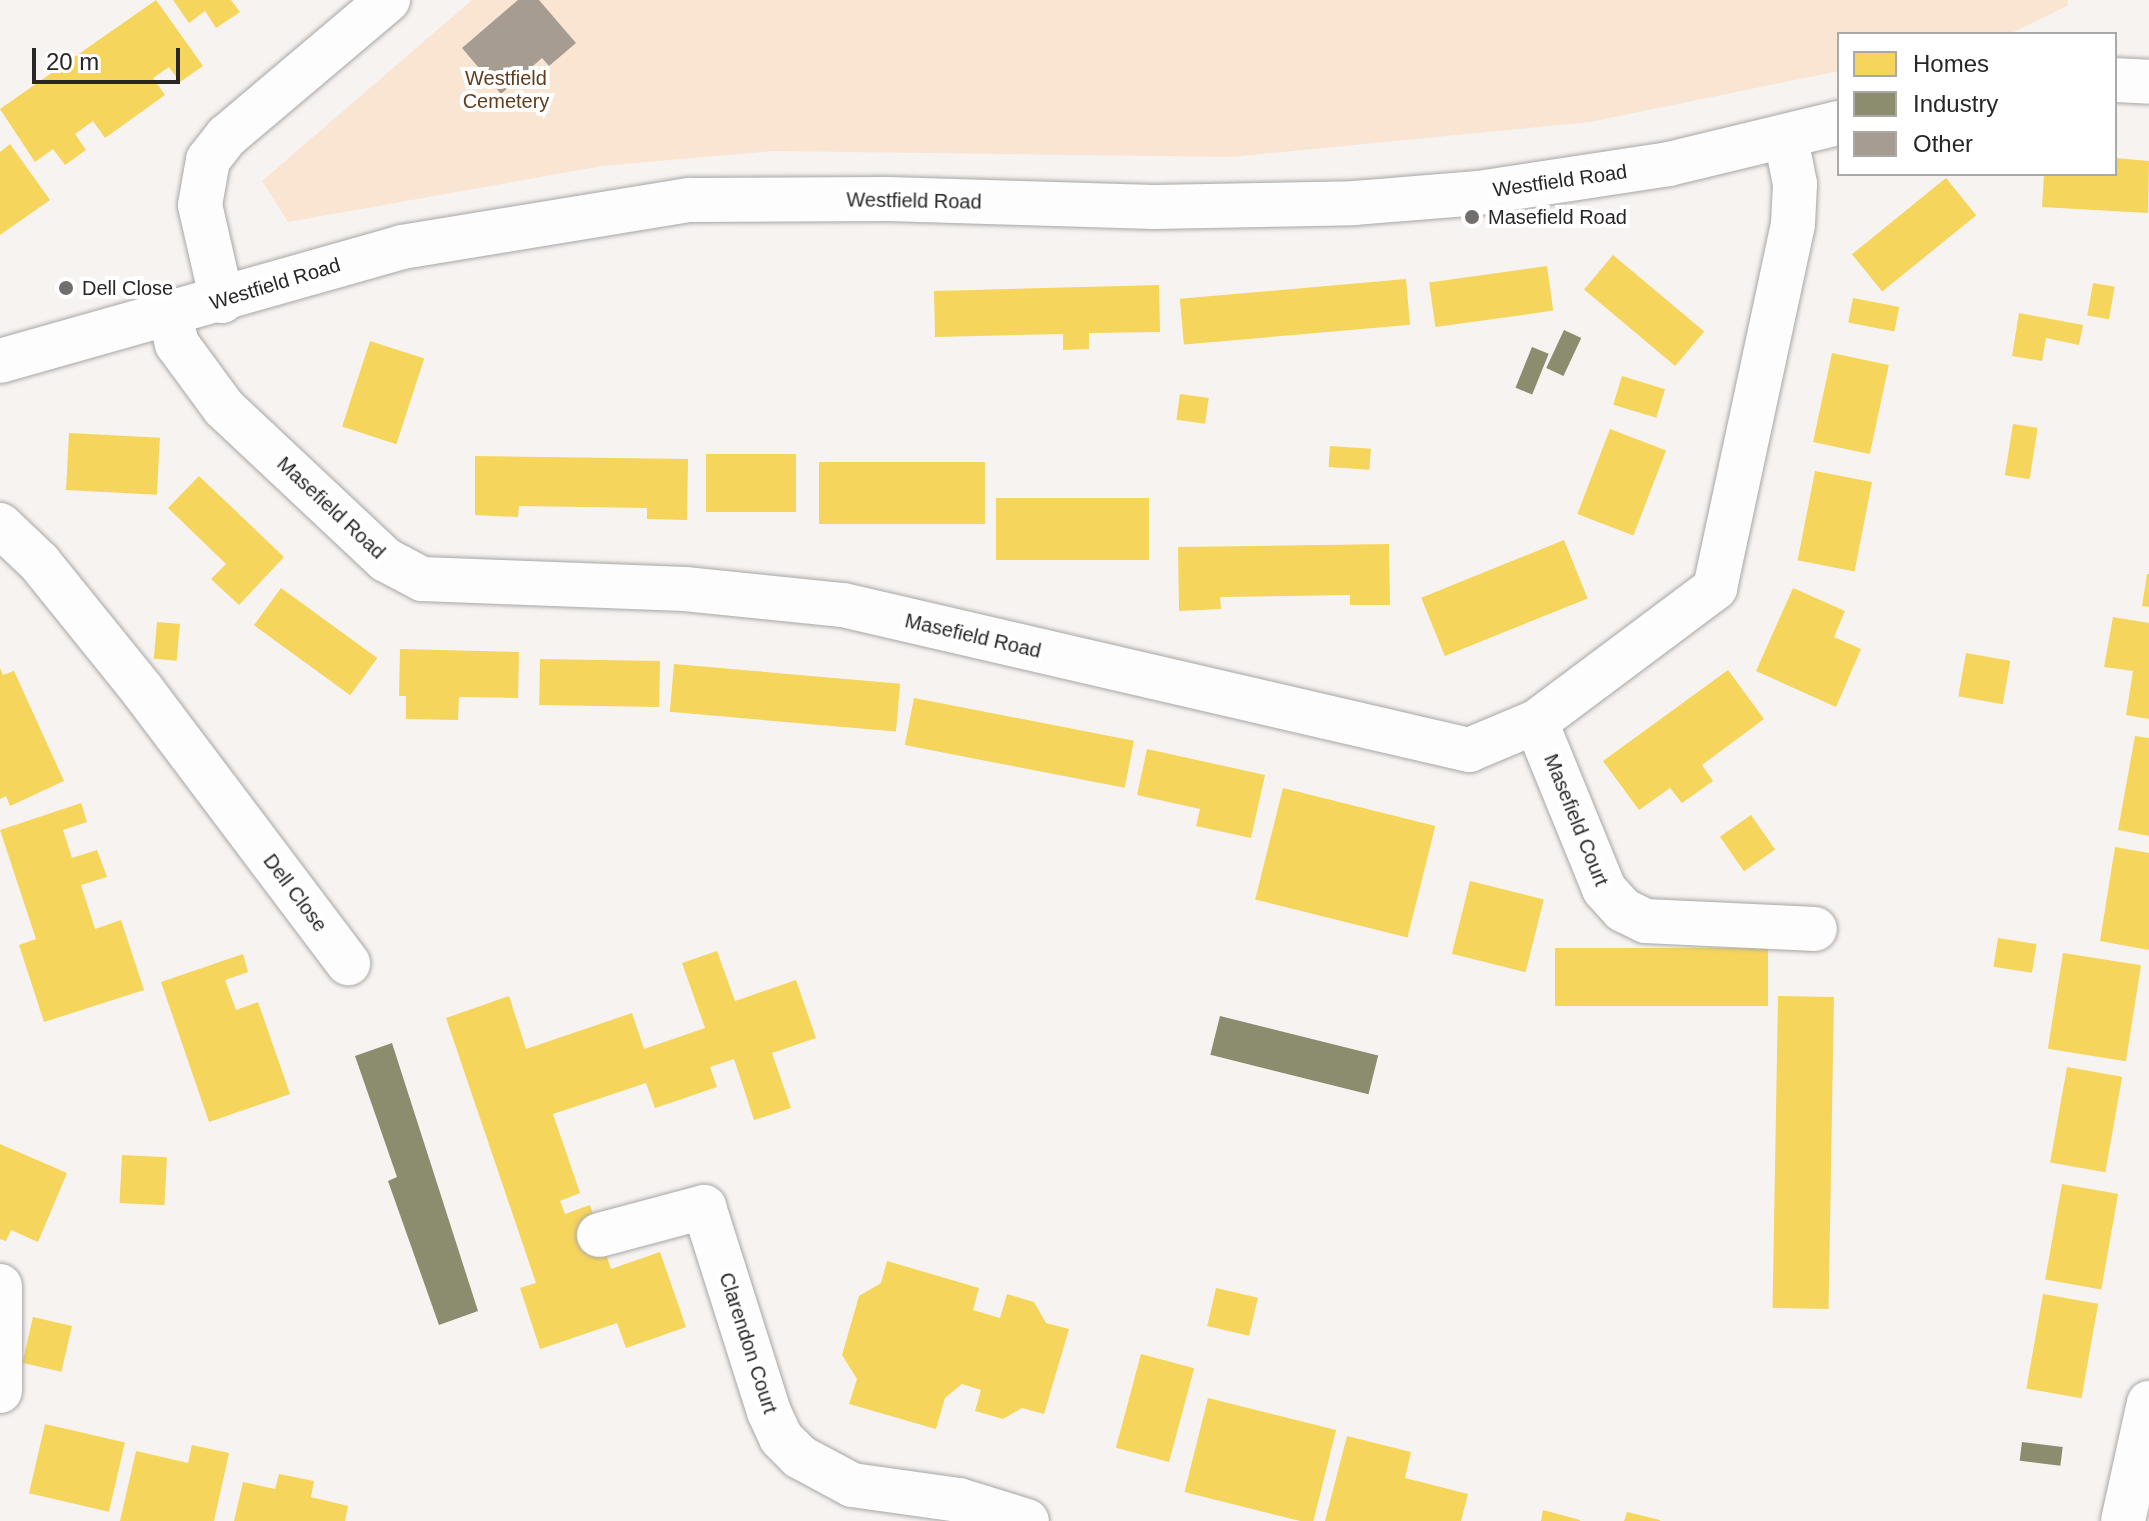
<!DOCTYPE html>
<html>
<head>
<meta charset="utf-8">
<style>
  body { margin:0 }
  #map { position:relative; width:2149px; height:1521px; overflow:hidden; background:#f6f3f1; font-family:Arial,sans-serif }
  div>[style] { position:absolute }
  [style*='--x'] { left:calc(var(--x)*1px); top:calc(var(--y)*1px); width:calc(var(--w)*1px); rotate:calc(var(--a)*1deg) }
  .green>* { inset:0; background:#fae5d3 }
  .homes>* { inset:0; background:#f6d55c; transform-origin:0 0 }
  .industry>* { inset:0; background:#8c8c6e; transform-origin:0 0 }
  .building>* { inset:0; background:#a69c92 }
  .roads { filter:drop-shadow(0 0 2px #a8a7a5) drop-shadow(0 0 2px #a8a7a5) }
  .minor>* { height:44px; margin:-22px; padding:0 22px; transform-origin:22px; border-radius:22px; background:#fefdfd }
  .tertiary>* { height:44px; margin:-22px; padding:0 22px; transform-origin:22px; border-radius:22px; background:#fefdfd }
  .dots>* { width:22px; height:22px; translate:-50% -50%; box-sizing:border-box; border:4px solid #fff; border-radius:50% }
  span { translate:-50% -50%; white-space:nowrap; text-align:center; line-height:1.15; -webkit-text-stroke:8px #fff; paint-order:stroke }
  .park-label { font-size:20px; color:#613d1a }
  .street-label { font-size:20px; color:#292726 }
  .poi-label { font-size:20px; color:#292726 }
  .left { translate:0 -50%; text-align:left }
  .legend { position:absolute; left:1837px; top:32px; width:280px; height:144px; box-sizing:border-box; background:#fff; border:2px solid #a9a9a8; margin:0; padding:10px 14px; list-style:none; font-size:24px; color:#292726 }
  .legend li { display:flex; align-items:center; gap:16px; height:40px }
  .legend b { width:40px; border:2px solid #a9a9a8 }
  .scale { position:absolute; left:32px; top:48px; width:148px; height:36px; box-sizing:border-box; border:4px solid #292726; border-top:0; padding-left:10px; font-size:24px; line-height:28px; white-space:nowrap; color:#292726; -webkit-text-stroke:6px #fff; paint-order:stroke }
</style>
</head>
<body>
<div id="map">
  <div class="green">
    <i style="clip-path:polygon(472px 0,2068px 0,2067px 6px,2009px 34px,1839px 34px,1839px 71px,1590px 122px,1231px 157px,773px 151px,602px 166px,288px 222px,262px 181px)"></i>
  </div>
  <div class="homes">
    <i style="clip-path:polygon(156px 0,203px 66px,180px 82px,169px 67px,153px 78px,165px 95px,105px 138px,93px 121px,75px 134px,86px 150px,65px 165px,53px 149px,35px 162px,0 109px)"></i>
    <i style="clip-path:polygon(173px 0,231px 0,240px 12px,216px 28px,205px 11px,189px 23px)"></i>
    <i style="clip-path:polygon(10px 144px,50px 200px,0 235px,0 152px)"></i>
    <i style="clip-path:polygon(2115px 158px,2149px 161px,2148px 213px,2042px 207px,2044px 174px,2115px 174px)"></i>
    <i style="left:1946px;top:178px;width:48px;height:121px;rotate:51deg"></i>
    <i style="left:1613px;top:255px;width:119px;height:45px;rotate:40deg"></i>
    <i style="left:1547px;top:266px;width:45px;height:119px;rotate:82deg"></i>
    <i style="left:1406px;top:279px;width:46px;height:227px;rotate:85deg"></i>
    <i style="left:2093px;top:283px;width:22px;height:33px;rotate:10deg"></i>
    <i style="clip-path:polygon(1159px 285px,1160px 332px,1089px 333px,1089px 349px,1063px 350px,1063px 334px,935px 337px,934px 291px)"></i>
    <i style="left:1853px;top:298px;width:47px;height:25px;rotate:11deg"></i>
    <i style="clip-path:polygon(2019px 313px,2083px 325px,2079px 345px,2046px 338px,2042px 361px,2012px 356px)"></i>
    <i style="left:370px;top:341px;width:57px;height:90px;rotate:18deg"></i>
    <i style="left:1832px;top:353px;width:58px;height:91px;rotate:12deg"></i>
    <i style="left:1622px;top:376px;width:45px;height:30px;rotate:17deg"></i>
    <i style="left:1180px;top:394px;width:29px;height:26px;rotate:8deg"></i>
    <i style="left:2013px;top:424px;width:25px;height:52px;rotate:9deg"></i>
    <i style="left:1610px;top:429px;width:60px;height:91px;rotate:21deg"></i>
    <i style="left:69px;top:433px;width:91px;height:57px;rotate:3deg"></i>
    <i style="left:1330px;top:446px;width:41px;height:21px;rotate:4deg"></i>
    <i style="left:706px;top:454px;width:90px;height:58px"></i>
    <i style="clip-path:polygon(475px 456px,688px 459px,687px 520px,647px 519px,647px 508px,519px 506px,518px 517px,475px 515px)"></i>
    <i style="left:819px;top:462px;width:166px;height:62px"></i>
    <i style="left:1815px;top:471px;width:58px;height:91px;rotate:11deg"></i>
    <i style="clip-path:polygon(199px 476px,284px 557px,239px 605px,211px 579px,226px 564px,168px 508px)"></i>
    <i style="left:1149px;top:498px;width:62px;height:153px;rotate:90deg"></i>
    <i style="left:1564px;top:540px;width:63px;height:154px;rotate:68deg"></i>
    <i style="clip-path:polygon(1389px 544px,1390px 605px,1350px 605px,1350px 595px,1220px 597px,1221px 609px,1179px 611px,1178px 547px)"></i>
    <i style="clip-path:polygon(2147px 574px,2149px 574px,2149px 607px,2142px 606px)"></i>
    <i style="left:281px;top:588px;width:119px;height:46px;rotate:36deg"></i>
    <i style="clip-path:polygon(1793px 588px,1845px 611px,1834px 637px,1861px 649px,1836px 707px,1756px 671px)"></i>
    <i style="clip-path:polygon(2113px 617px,2149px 623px,2149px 719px,2126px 715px,2133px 671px,2104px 667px)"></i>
    <i style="left:157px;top:622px;width:23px;height:37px;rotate:5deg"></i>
    <i style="clip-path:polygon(400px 649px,519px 652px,518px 698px,459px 697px,458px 720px,406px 719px,406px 696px,399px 696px)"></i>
    <i style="left:1966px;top:653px;width:45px;height:44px;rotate:10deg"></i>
    <i style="left:540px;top:659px;width:120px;height:46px;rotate:1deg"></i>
    <i style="left:674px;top:664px;width:227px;height:48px;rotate:5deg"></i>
    <i style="clip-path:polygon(0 668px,3px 675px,14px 671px,64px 781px,10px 806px,6px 796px,0 799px)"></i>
    <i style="clip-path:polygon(1728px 670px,1764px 719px,1702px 765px,1713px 781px,1682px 803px,1670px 788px,1639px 810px,1603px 761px)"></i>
    <i style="left:914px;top:698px;width:224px;height:48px;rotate:11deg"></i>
    <i style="clip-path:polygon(2135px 736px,2149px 738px,2149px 836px,2118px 830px)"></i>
    <i style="clip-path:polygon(1147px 749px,1265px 775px,1251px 838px,1196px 826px,1200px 809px,1137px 795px)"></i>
    <i style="left:1283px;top:788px;width:157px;height:115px;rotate:14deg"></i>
    <i style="clip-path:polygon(81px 803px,87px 822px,63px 830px,72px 858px,97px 850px,107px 877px,81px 885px,95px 929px,121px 920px,144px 990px,44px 1022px,19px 945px,36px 939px,0 830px)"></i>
    <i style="left:1751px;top:815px;width:42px;height:38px;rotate:55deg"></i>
    <i style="clip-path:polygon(2115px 847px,2149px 853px,2149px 950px,2100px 941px)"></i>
    <i style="left:1470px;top:881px;width:76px;height:75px;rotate:14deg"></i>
    <i style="left:1998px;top:938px;width:39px;height:29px;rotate:9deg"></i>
    <i style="left:1555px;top:948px;width:213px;height:58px"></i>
    <i style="clip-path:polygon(717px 951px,735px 1001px,796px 980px,816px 1038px,772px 1053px,791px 1108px,754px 1120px,734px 1059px,710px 1067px,717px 1087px,655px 1108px,646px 1083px,553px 1114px,580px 1193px,560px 1201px,565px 1214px,590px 1205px,611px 1269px,660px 1252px,686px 1327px,626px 1348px,617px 1323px,540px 1349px,520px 1288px,536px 1283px,446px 1018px,509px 996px,526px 1049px,632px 1013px,644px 1049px,705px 1028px,682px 963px)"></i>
    <i style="left:2063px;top:953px;width:79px;height:97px;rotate:9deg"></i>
    <i style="clip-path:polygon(243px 954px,248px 972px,225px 980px,236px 1010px,258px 1002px,290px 1094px,209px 1122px,161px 982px)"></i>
    <i style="left:1778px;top:996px;width:56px;height:312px;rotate:1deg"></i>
    <i style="left:2067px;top:1067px;width:56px;height:97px;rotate:10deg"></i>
    <i style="clip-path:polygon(0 1144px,67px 1173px,38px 1242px,11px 1230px,6px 1241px,0 1239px)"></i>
    <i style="left:122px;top:1155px;width:45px;height:48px;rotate:3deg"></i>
    <i style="left:2062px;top:1184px;width:57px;height:97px;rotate:10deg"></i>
    <i style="clip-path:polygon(887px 1261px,979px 1288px,973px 1310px,1000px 1318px,1007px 1294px,1034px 1302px,1046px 1323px,1069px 1329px,1044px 1414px,1022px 1408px,1003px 1419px,975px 1411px,981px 1390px,962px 1384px,945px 1398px,936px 1429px,849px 1404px,857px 1379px,842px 1355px,859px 1296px,881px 1283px)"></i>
    <i style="left:1216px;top:1288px;width:43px;height:39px;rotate:13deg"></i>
    <i style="left:2043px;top:1294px;width:56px;height:96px;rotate:10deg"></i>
    <i style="left:33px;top:1317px;width:40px;height:47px;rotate:13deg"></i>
    <i style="left:1141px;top:1354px;width:55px;height:97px;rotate:15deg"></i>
    <i style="left:1208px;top:1398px;width:132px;height:97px;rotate:14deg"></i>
    <i style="left:45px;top:1424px;width:82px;height:71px;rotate:13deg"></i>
    <i style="clip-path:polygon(1347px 1436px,1411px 1452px,1405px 1478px,1468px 1494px,1461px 1521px,1325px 1521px)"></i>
    <i style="clip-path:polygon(192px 1445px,229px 1453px,214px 1521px,120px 1521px,136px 1451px,188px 1463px)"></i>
    <i style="clip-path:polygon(279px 1474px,314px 1481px,311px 1497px,348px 1506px,345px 1521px,234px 1521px,243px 1482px,275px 1489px)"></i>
    <i style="clip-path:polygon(1543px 1510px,1580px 1520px,1580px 1521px,1541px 1521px)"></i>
    <i style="clip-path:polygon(1627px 1512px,1660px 1520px,1660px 1521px,1624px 1521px)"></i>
  </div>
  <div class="industry">
    <i style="left:1564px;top:330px;width:19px;height:42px;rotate:25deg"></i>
    <i style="left:1532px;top:347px;width:18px;height:44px;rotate:22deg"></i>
    <i style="left:1220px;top:1016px;width:163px;height:40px;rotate:14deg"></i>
    <i style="clip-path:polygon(392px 1043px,478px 1311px,439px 1325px,388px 1181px,397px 1177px,355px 1056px)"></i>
    <i style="left:2022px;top:1442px;width:41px;height:19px;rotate:7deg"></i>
  </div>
  <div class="building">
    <i style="clip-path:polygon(518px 0,539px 0,576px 43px,549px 66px,542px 58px,501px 94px,462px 48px)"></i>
  </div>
  <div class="roads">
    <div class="minor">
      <i style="--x:222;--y:301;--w:98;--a:-102.9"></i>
      <i style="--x:200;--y:205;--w:46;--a:-79.9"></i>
      <i style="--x:208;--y:160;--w:31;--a:-52"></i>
      <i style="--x:227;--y:136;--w:211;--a:-40.2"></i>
      <i style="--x:170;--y:316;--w:29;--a:76"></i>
      <i style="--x:177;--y:344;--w:79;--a:53.7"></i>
      <i style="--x:224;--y:408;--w:222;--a:43.2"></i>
      <i style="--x:386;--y:560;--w:41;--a:27.8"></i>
      <i style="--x:422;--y:579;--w:263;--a:2.2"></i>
      <i style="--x:685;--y:589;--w:159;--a:5.8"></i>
      <i style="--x:843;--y:605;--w:643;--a:13.04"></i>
      <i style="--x:1469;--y:750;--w:73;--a:-22.7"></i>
      <i style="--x:1536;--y:722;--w:224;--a:-36.8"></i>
      <i style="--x:1715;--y:588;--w:372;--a:-77.9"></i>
      <i style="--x:1793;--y:224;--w:40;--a:-87.1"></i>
      <i style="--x:1795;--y:184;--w:46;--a:-101.3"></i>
      <i style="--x:0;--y:525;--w:54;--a:43.5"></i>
      <i style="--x:39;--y:562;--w:166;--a:51.1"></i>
      <i style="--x:143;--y:691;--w:341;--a:53"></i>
      <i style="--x:1536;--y:722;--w:180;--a:67.8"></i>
      <i style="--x:1604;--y:889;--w:28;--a:48"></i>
      <i style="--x:1623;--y:910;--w:25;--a:26"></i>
      <i style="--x:1646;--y:921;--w:169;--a:2.7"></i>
      <i style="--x:599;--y:1235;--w:109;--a:-14.9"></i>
      <i style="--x:704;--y:1207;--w:215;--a:72.4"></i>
      <i style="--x:769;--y:1412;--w:29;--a:65"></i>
      <i style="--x:781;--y:1438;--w:27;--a:45"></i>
      <i style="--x:800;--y:1457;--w:59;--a:28.3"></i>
      <i style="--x:852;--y:1485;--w:108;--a:8"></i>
      <i style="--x:959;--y:1500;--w:71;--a:17.2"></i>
      <i style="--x:0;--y:1286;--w:105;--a:90"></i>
      <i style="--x:2123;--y:1521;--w:121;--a:-77.6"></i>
    </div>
    <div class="tertiary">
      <i style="--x:2115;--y:80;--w:34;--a:3"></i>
      <i style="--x:0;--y:361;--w:418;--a:-15.8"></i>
      <i style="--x:402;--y:247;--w:292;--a:-9.3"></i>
      <i style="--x:690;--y:200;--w:198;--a:-0.3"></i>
      <i style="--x:888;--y:199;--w:266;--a:1.7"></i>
      <i style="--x:1154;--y:207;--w:200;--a:-1.1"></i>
      <i style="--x:1354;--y:203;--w:125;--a:-4.6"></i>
      <i style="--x:1479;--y:193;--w:192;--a:-8.7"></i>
      <i style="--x:1669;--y:164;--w:175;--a:-13.6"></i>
    </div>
  </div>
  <div class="dots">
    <i style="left:1472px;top:217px;background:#716e6d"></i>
    <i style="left:66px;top:288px;background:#716e6d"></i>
  </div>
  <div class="park-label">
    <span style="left:506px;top:90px">Westfield<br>Cemetery</span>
  </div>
  <div class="street-label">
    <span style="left:1560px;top:181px;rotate:-8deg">Westfield Road</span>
    <span style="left:914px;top:201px;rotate:1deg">Westfield Road</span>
    <span style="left:275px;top:284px;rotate:-17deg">Westfield Road</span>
    <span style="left:331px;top:508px;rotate:43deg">Masefield Road</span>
    <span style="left:973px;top:636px;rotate:13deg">Masefield Road</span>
    <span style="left:1576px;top:820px;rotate:68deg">Masefield Court</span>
    <span style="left:295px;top:893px;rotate:53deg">Dell Close</span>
    <span style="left:748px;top:1343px;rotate:72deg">Clarendon Court</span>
  </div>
  <div class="poi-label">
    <span class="left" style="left:1488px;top:217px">Masefield Road</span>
    <span class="left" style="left:82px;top:288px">Dell Close</span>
  </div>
  <ul class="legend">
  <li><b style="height:22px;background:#f6d55c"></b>Homes</li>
  <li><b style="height:22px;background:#8c8c6e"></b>Industry</li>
  <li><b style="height:22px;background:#a69c92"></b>Other</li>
  </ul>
  <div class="scale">20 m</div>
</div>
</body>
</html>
